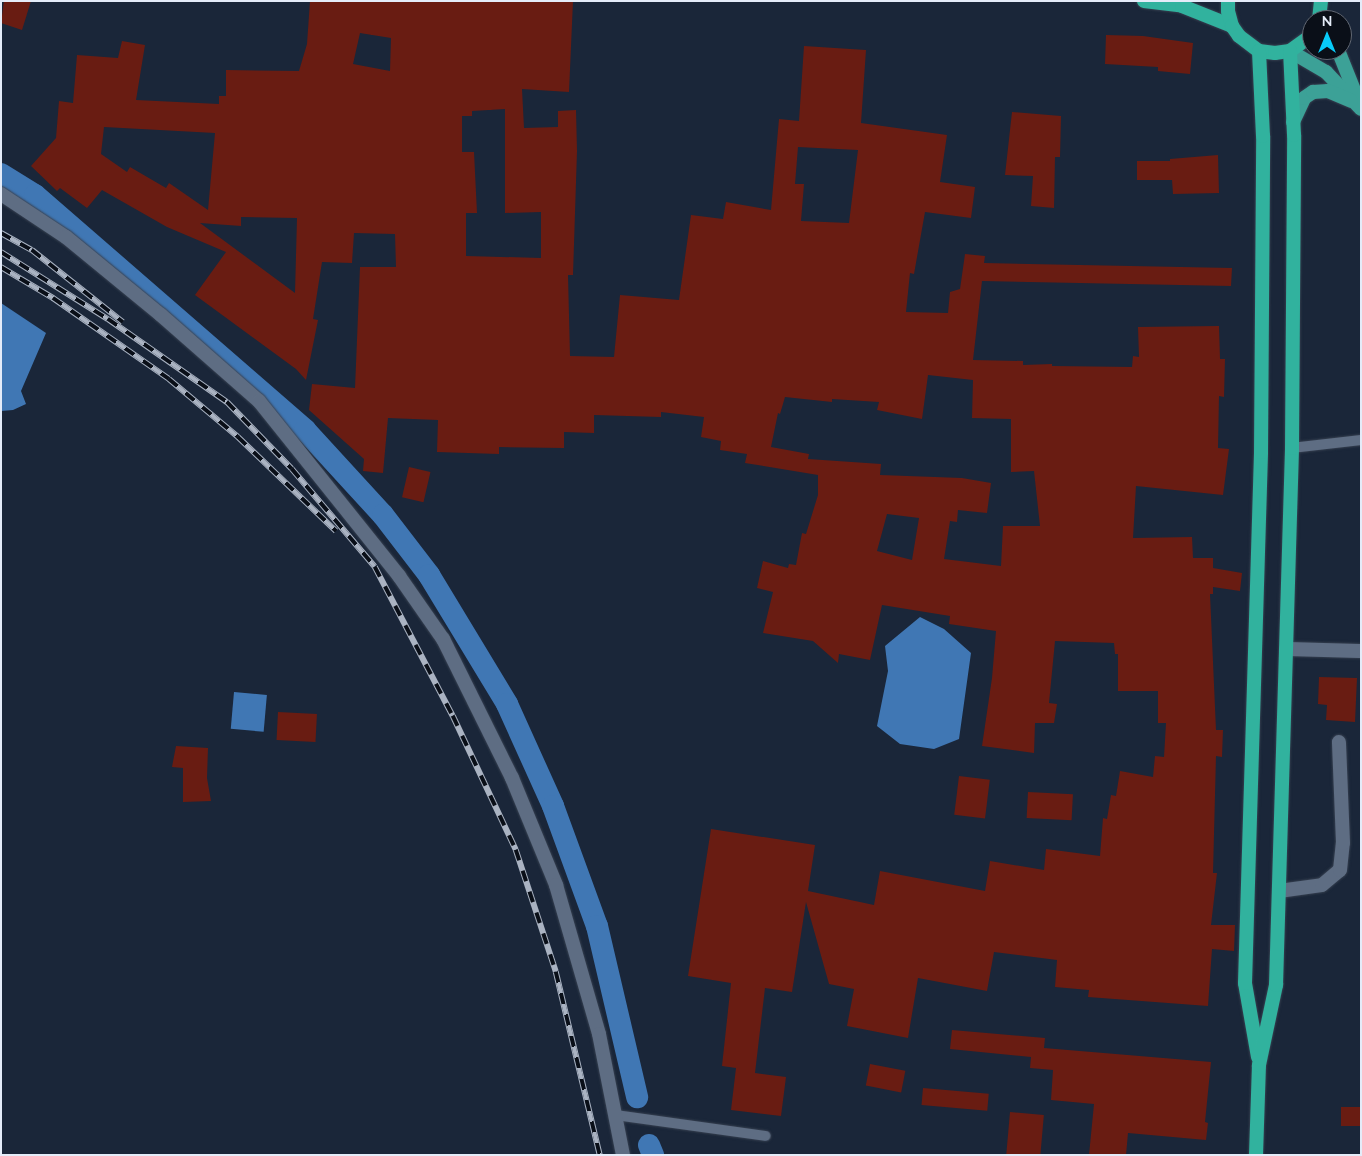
<!DOCTYPE html>
<html>
<head>
<meta charset="utf-8">
<style>
  body { margin:0 }
  #map { position:relative; width:1362px; height:1156px; overflow:hidden; background:#1a2639; font-family:Mulish,sans-serif }
  div>[style] { position:absolute }
  [style*='--x'] { left:calc(var(--x)*1px); top:calc(var(--y)*1px); width:calc(var(--w)*1px); rotate:calc(var(--a)*1deg) }
  .water>* { inset:0; background:#4077b4; transform-origin:0 0 }
  .canal>* { height:22px; margin:-11px; padding:0 11px; transform-origin:11px; border-radius:11px; background:#4077b4 }
  .building>* { inset:0; background:#691c12; transform-origin:0 0 }
  .roads { filter:drop-shadow(0 0 1px #364050) drop-shadow(0 0 1px #364050) }
  .service>* { height:10px; margin:-5px; padding:0 5px; transform-origin:5px; border-radius:5px; background:#5e6d83 }
  .minor>* { height:14px; margin:-7px; padding:0 7px; transform-origin:7px; border-radius:7px; background:#5e6d83 }
  .tertiary>* { height:14px; margin:-7px; padding:0 7px; transform-origin:7px; border-radius:7px; background:#5e6d83 }
  .primary>* { height:14px; margin:-7px; padding:0 7px; transform-origin:7px; border-radius:7px; background:#3ca197 }
  .trunk>* { height:14px; margin:-7px; padding:0 7px; transform-origin:7px; border-radius:7px; background:#31b29e }
  .rail>* { height:5.5px; margin-top:-2.75px; transform-origin:0; background:repeating-linear-gradient(90deg,#0a0f18 0 11px,#aab3c2 0 22px); box-sizing:border-box; border-block:1px solid #aab3c2 }
  span { translate:-50% -50%; white-space:nowrap; text-align:center; line-height:1.15; -webkit-text-stroke:4px #0a0f18; paint-order:stroke }
  .frame { position:absolute; inset:0; border:2px solid #e4ecf9; pointer-events:none }
  .north { position:absolute; left:1302px; top:10px; width:50px; height:50px; box-sizing:border-box; background:#0a0f18; border:1px solid #616772; border-radius:50%; rotate:0deg; font-size:14px; font-weight:700; line-height:20px; text-align:center; color:#e4ecf9 }
  .north::after { content:''; display:block; margin:auto; width:18px; height:22px; background:#08cbf9; clip-path:polygon(50% 0,100% 100%,50% 72%,0 100%) }
</style>
</head>
<body>
<div id="map">
  <div class="water">
    <i style="clip-path:polygon(1px 303px,46px 333px,21px 391px,26px 404px,13px 410px,1px 411px)"></i>
    <i style="clip-path:polygon(920px 617px,944px 629px,971px 653px,959px 739px,934px 749px,900px 744px,877px 726px,888px 671px,885px 646px)"></i>
    <i style="left:234px;top:692px;width:33px;height:37px;rotate:5deg"></i>
  </div>
  <div class="canal">
    <i style="--x:1;--y:174;--w:40;--a:32"></i>
    <i style="--x:35;--y:195;--w:358;--a:41"></i>
    <i style="--x:305;--y:430;--w:115;--a:47.5"></i>
    <i style="--x:383;--y:515;--w:76;--a:52.5"></i>
    <i style="--x:429;--y:575;--w:151;--a:58.8"></i>
    <i style="--x:507;--y:704;--w:112;--a:65.7"></i>
    <i style="--x:553;--y:806;--w:128;--a:69.9"></i>
    <i style="--x:597;--y:926;--w:176;--a:76.8"></i>
    <i style="--x:649;--y:1145;--w:11;--a:68"></i>
  </div>
  <div class="building">
    <i style="clip-path:polygon(4px 1px,31px 1px,22px 30px,1px 23px)"></i>
    <i style="clip-path:polygon(evenodd,310px 1px,573px 1px,569px 92px,522px 89px,524px 128px,558px 127px,558px 111px,576px 110px,577px 151px,573px 275px,568px 275px,570px 356px,614px 357px,620px 295px,679px 300px,691px 215px,723px 219px,726px 202px,771px 210px,779px 119px,799px 121px,804px 46px,866px 50px,861px 123px,947px 135px,940px 182px,975px 187px,971px 218px,925px 212px,914px 274px,910px 273px,906px 312px,948px 313px,950px 292px,960px 289px,965px 254px,985px 256px,984px 263px,1232px 268px,1231px 286px,982px 281px,973px 360px,1023px 361px,1023px 365px,1052px 364px,1052px 366px,1132px 367px,1133px 356px,1139px 357px,1138px 327px,1219px 326px,1220px 359px,1225px 359px,1224px 397px,1219px 396px,1218px 448px,1229px 449px,1223px 495px,1136px 486px,1133px 538px,1192px 537px,1193px 558px,1213px 558px,1213px 568px,1242px 573px,1240px 591px,1213px 587px,1213px 594px,1210px 594px,1216px 730px,1223px 730px,1222px 757px,1216px 756px,1213px 873px,1217px 873px,1211px 925px,1235px 925px,1234px 951px,1212px 949px,1208px 1006px,1088px 997px,1089px 990px,1055px 987px,1057px 960px,994px 952px,987px 991px,918px 978px,908px 1038px,847px 1026px,854px 989px,829px 984px,806px 902px,792px 992px,765px 988px,755px 1073px,786px 1077px,781px 1116px,731px 1110px,736px 1068px,722px 1066px,731px 983px,688px 976px,711px 829px,815px 845px,808px 891px,874px 905px,880px 871px,985px 891px,990px 861px,1044px 870px,1046px 849px,1100px 856px,1103px 818px,1107px 819px,1111px 795px,1116px 796px,1120px 771px,1153px 777px,1155px 756px,1164px 757px,1166px 723px,1158px 723px,1158px 691px,1118px 691px,1118px 654px,1115px 654px,1114px 643px,1055px 641px,1049px 703px,1057px 704px,1054px 723px,1035px 723px,1034px 753px,982px 746px,992px 678px,996px 631px,949px 624px,950px 616px,882px 605px,870px 660px,839px 654px,838px 663px,813px 641px,763px 633px,773px 592px,757px 588px,763px 561px,788px 568px,789px 564px,796px 565px,802px 533px,806px 534px,818px 495px,818px 475px,745px 463px,747px 454px,720px 450px,721px 441px,701px 437px,704px 417px,661px 412px,661px 417px,594px 415px,594px 433px,564px 432px,564px 448px,499px 447px,499px 454px,437px 452px,438px 420px,388px 418px,383px 473px,363px 471px,364px 459px,309px 410px,312px 384px,355px 388px,360px 267px,396px 267px,395px 234px,354px 233px,352px 263px,322px 262px,313px 319px,318px 320px,306px 380px,296px 369px,195px 295px,226px 252px,167px 227px,102px 190px,87px 208px,60px 188px,57px 191px,31px 166px,56px 138px,59px 101px,73px 103px,77px 55px,118px 58px,122px 41px,145px 45px,136px 100px,219px 104px,219px 96px,226px 96px,226px 70px,299px 71px,307px 44px,310px 1px,360px 33px,391px 38px,390px 71px,353px 64px,360px 33px,310px 1px,505px 109px,505px 213px,541px 212px,541px 258px,466px 256px,466px 213px,477px 213px,474px 152px,462px 152px,462px 116px,472px 116px,472px 111px,505px 109px,310px 1px,104px 127px,215px 133px,208px 210px,169px 183px,166px 188px,130px 167px,127px 172px,101px 154px,104px 127px,310px 1px,798px 147px,858px 150px,849px 223px,801px 221px,804px 184px,795px 184px,798px 147px,310px 1px,241px 217px,297px 218px,295px 293px,200px 223px,241px 226px,241px 217px,310px 1px,928px 375px,973px 380px,972px 418px,1011px 419px,1011px 472px,1034px 471px,1040px 526px,1003px 526px,1001px 566px,944px 559px,950px 521px,957px 522px,958px 510px,987px 513px,991px 483px,962px 478px,880px 475px,881px 464px,808px 459px,809px 454px,771px 447px,778px 413px,780px 414px,785px 397px,832px 402px,832px 399px,879px 402px,877px 410px,922px 419px,928px 375px,310px 1px,887px 514px,919px 518px,912px 560px,877px 551px,887px 514px)"></i>
    <i style="clip-path:polygon(1106px 35px,1143px 36px,1193px 43px,1190px 74px,1158px 71px,1158px 67px,1105px 64px)"></i>
    <i style="clip-path:polygon(1012px 112px,1061px 116px,1060px 157px,1055px 157px,1054px 208px,1031px 206px,1033px 176px,1005px 175px)"></i>
    <i style="clip-path:polygon(1218px 155px,1219px 193px,1173px 194px,1172px 180px,1137px 180px,1137px 161px,1170px 161px,1170px 159px)"></i>
    <i style="left:409px;top:467px;width:22px;height:31px;rotate:13deg"></i>
    <i style="clip-path:polygon(1319px 677px,1357px 678px,1355px 722px,1326px 720px,1327px 705px,1318px 704px)"></i>
    <i style="left:278px;top:712px;width:39px;height:28px;rotate:3deg"></i>
    <i style="clip-path:polygon(176px 746px,208px 748px,207px 778px,211px 801px,183px 802px,183px 768px,172px 767px)"></i>
    <i style="left:959px;top:776px;width:31px;height:39px;rotate:7deg"></i>
    <i style="left:1028px;top:792px;width:45px;height:26px;rotate:3deg"></i>
    <i style="clip-path:polygon(952px 1030px,1045px 1038px,1044px 1048px,1211px 1062px,1205px 1122px,1208px 1123px,1206px 1140px,1128px 1133px,1126px 1155px,1089px 1155px,1094px 1104px,1051px 1100px,1053px 1070px,1030px 1068px,1031px 1057px,950px 1049px)"></i>
    <i style="left:870px;top:1064px;width:36px;height:22px;rotate:11deg"></i>
    <i style="left:923px;top:1088px;width:66px;height:17px;rotate:5deg"></i>
    <i style="left:1341px;top:1107px;width:20px;height:19px"></i>
    <i style="left:1010px;top:1112px;width:34px;height:43px;rotate:5deg"></i>
  </div>
  <div class="roads">
    <div class="service">
      <i style="--x:1292;--y:448;--w:69;--a:-6.6"></i>
      <i style="--x:615;--y:1115;--w:152;--a:7.9"></i>
    </div>
    <div class="minor">
      <i style="--x:1286;--y:649;--w:75;--a:1.5"></i>
      <i style="--x:1279;--y:891;--w:43;--a:-7.9"></i>
      <i style="--x:1322;--y:885;--w:23;--a:-40"></i>
      <i style="--x:1340;--y:870;--w:27;--a:-84"></i>
      <i style="--x:1343;--y:843;--w:101;--a:-92.3"></i>
    </div>
    <div class="tertiary">
      <i style="--x:1;--y:194;--w:78;--a:33.5"></i>
      <i style="--x:66;--y:237;--w:123;--a:39.4"></i>
      <i style="--x:161;--y:315;--w:130;--a:41.3"></i>
      <i style="--x:259;--y:401;--w:224;--a:51.3"></i>
      <i style="--x:399;--y:576;--w:77;--a:55.1"></i>
      <i style="--x:443;--y:639;--w:155;--a:63.6"></i>
      <i style="--x:512;--y:778;--w:116;--a:67.6"></i>
      <i style="--x:556;--y:885;--w:155;--a:73.9"></i>
      <i style="--x:599;--y:1034;--w:123;--a:78.8"></i>
    </div>
    <div class="primary">
      <i style="--x:1338;--y:50;--w:54;--a:68.2"></i>
      <i style="--x:1290;--y:51;--w:42;--a:30.3"></i>
      <i style="--x:1326;--y:72;--w:51;--a:46.6"></i>
      <i style="--x:1293;--y:122;--w:26;--a:-65"></i>
      <i style="--x:1304;--y:98;--w:11;--a:-34"></i>
      <i style="--x:1313;--y:92;--w:15;--a:-4"></i>
      <i style="--x:1328;--y:91;--w:25;--a:23"></i>
    </div>
    <div class="trunk">
      <i style="--x:1144;--y:1;--w:38;--a:7"></i>
      <i style="--x:1182;--y:6;--w:54;--a:21.8"></i>
      <i style="--x:1228;--y:1;--w:10;--a:90"></i>
      <i style="--x:1228;--y:11;--w:16;--a:75"></i>
      <i style="--x:1232;--y:26;--w:12;--a:55"></i>
      <i style="--x:1239;--y:36;--w:25;--a:37"></i>
      <i style="--x:1259;--y:51;--w:16;--a:7"></i>
      <i style="--x:1275;--y:53;--w:15;--a:-8"></i>
      <i style="--x:1290;--y:51;--w:27;--a:-36"></i>
      <i style="--x:1319;--y:20;--w:19;--a:-84"></i>
      <i style="--x:1258;--y:1057;--w:75;--a:-100"></i>
      <i style="--x:1245;--y:983;--w:531;--a:-88.27"></i>
      <i style="--x:1261;--y:452;--w:316;--a:-89.6"></i>
      <i style="--x:1263;--y:136;--w:85;--a:-92.7"></i>
      <i style="--x:1256;--y:1155;--w:90;--a:-88.1"></i>
      <i style="--x:1259;--y:1065;--w:82;--a:-78"></i>
      <i style="--x:1276;--y:985;--w:537;--a:-88.29"></i>
      <i style="--x:1292;--y:448;--w:313;--a:-89.6"></i>
      <i style="--x:1294;--y:135;--w:84;--a:-92.7"></i>
    </div>
  </div>
  <div class="rail">
    <i style="--x:1;--y:233;--w:35;--a:29"></i>
    <i style="--x:32;--y:250;--w:116;--a:38.4"></i>
    <i style="--x:1;--y:252;--w:126;--a:32.1"></i>
    <i style="--x:108;--y:319;--w:145;--a:34.9"></i>
    <i style="--x:227;--y:402;--w:93;--a:45.9"></i>
    <i style="--x:292;--y:469;--w:128;--a:49.7"></i>
    <i style="--x:375;--y:567;--w:168;--a:62.4"></i>
    <i style="--x:453;--y:716;--w:148;--a:64.8"></i>
    <i style="--x:516;--y:850;--w:128;--a:71.8"></i>
    <i style="--x:556;--y:972;--w:188;--a:76.5"></i>
    <i style="--x:1;--y:267;--w:61;--a:30.8"></i>
    <i style="--x:53;--y:298;--w:141;--a:34.9"></i>
    <i style="--x:169;--y:379;--w:90;--a:40"></i>
    <i style="--x:238;--y:437;--w:136;--a:43.8"></i>
  </div>
  <div class="frame"></div>
  <div class="north">N</div>
</div>
</body>
</html>
